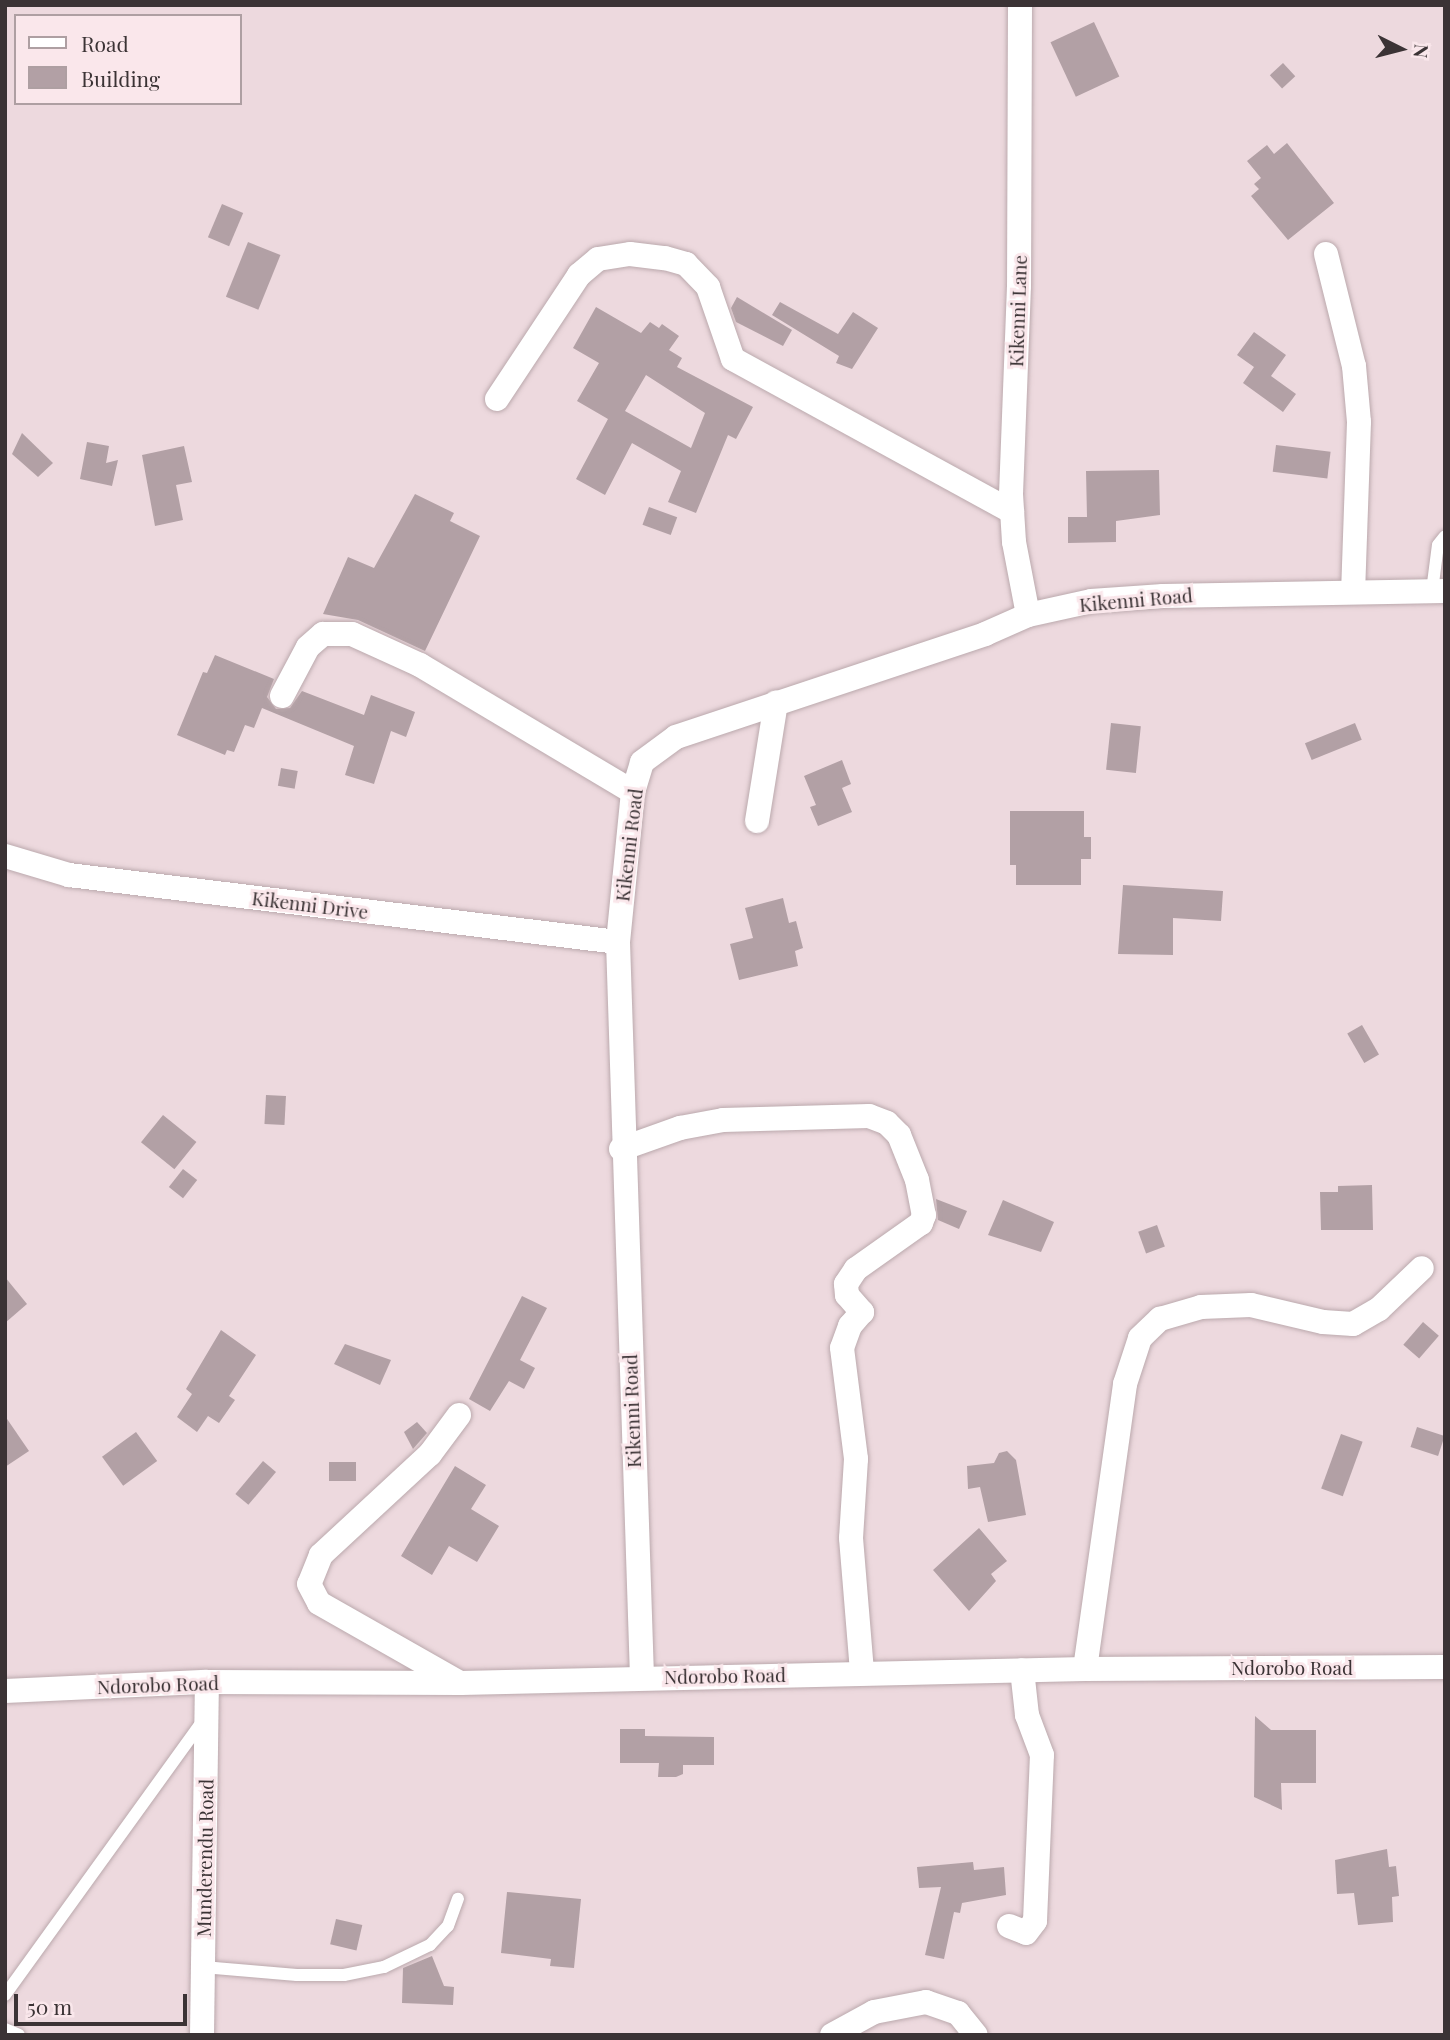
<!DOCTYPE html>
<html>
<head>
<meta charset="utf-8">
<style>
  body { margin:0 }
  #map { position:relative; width:1450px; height:2040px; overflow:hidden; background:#edd9de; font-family:"Playfair Display",serif }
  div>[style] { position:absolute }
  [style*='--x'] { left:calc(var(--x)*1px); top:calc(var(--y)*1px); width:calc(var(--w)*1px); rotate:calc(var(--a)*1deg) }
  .building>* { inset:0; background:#b2a0a5; transform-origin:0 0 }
  .roads { filter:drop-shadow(0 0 2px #bba9ad) drop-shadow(0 0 2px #bba9ad) }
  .service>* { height:12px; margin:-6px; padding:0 6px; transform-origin:6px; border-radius:6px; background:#fff }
  .minor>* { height:24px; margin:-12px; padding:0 12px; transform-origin:12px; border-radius:12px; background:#fff }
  span { translate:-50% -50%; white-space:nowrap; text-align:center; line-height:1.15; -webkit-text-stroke:6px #fae7eb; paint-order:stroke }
  .street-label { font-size:19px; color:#3b3335 }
  .frame { position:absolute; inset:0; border:7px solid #3b3335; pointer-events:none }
  .legend { position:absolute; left:14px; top:14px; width:228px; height:91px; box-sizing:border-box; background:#fae7eb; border:2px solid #ae9fa2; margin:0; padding:9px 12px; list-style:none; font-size:21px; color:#3b3335 }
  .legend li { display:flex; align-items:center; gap:14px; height:35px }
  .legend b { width:35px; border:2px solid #ae9fa2 }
  .north { position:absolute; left:1366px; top:14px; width:70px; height:70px; -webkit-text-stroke:5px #fae7eb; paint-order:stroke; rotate:96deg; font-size:19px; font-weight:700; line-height:28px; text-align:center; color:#3b3335 }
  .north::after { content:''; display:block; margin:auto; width:24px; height:32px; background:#3b3335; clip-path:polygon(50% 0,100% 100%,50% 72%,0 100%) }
  .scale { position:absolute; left:14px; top:1994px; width:173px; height:32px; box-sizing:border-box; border:4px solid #3b3335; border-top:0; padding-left:9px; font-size:21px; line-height:24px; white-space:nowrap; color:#3b3335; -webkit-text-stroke:5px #fae7eb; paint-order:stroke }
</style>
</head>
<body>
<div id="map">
  <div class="building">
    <i style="left:1094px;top:22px;width:60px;height:48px;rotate:65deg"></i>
    <i style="left:1283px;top:63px;width:18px;height:18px;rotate:47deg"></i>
    <i style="clip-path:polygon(1287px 143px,1334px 203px,1288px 240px,1251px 196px,1259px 189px,1254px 184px,1261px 178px,1247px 161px,1267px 145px,1274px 154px)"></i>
    <i style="left:222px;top:204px;width:23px;height:36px;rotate:23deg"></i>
    <i style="left:248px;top:242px;width:35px;height:59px;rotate:22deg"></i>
    <i style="clip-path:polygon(737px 297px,792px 330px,783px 346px,736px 322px,731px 308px)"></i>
    <i style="clip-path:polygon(780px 302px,838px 334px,853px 312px,878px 328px,852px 369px,836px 363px,839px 356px,772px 315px)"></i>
    <i style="clip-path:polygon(evenodd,596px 307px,641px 333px,650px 322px,659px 328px,662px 324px,679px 336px,669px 350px,682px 358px,677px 367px,753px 407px,736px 439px,728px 435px,696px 513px,668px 502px,681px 471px,632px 443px,605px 495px,576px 479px,608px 419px,577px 401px,599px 363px,573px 348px,596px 307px,646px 375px,705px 413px,691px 448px,625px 411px,646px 375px)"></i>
    <i style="clip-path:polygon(1254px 332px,1286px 355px,1271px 376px,1296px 394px,1283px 412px,1243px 383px,1254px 367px,1237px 355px)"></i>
    <i style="clip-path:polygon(22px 433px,53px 463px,38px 477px,12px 454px)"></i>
    <i style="clip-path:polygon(87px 442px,109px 446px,106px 463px,118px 460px,112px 486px,80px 479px)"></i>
    <i style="left:1276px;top:445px;width:55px;height:27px;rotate:7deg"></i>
    <i style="clip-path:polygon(184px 446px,192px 482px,176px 485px,183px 520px,155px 526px,142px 455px)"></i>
    <i style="clip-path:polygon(1159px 470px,1160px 515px,1116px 521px,1116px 542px,1068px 543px,1068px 517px,1087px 517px,1086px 471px)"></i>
    <i style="clip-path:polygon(415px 494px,454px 513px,450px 521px,480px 536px,425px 651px,358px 620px,323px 614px,348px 557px,374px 568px)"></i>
    <i style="left:649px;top:507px;width:30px;height:19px;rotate:20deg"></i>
    <i style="clip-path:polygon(215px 655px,274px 679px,267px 697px,276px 709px,290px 708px,302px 691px,364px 715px,371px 695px,415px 712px,406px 737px,391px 731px,374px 784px,345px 775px,354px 746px,262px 708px,254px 728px,245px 725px,234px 752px,227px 750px,225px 755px,177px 735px,203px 672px,207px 673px)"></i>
    <i style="left:1111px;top:723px;width:30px;height:47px;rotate:6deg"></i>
    <i style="left:1355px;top:723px;width:18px;height:54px;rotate:68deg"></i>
    <i style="clip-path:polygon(842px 760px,851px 784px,842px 788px,852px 812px,818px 826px,810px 807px,816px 805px,804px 776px)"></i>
    <i style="left:281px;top:768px;width:17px;height:18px;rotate:10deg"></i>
    <i style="clip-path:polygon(1010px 811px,1084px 811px,1084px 837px,1091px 837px,1091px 859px,1081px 859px,1081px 885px,1016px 885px,1016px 865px,1010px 865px)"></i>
    <i style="clip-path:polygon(1123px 885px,1223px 891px,1221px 921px,1173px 918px,1173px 955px,1118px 954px)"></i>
    <i style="clip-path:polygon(783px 898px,789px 923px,796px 921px,803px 948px,795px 951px,798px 966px,739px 980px,730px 944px,753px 938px,745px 908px)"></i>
    <i style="left:1362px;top:1025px;width:34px;height:17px;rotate:60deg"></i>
    <i style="left:266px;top:1095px;width:20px;height:29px;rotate:3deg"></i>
    <i style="left:163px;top:1115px;width:43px;height:35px;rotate:39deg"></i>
    <i style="left:183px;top:1169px;width:18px;height:23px;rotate:38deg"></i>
    <i style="clip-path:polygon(1372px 1185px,1373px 1230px,1321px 1230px,1320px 1192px,1338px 1192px,1338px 1186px)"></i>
    <i style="clip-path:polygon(936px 1199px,967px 1211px,959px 1229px,938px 1220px)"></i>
    <i style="clip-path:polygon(1003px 1200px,1054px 1222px,1041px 1252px,988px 1235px)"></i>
    <i style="left:1157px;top:1225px;width:23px;height:20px;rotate:70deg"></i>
    <i style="clip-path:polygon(5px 1277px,27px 1304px,5px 1323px)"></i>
    <i style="clip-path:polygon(522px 1296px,547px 1308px,520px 1360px,535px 1368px,524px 1389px,509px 1381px,490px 1411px,469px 1399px)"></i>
    <i style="left:1423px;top:1322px;width:21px;height:30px;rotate:41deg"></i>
    <i style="clip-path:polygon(221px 1330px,256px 1355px,229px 1396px,235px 1400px,219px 1423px,208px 1416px,197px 1432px,177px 1417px,192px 1394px,186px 1389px)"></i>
    <i style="clip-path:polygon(345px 1344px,391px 1360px,380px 1385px,334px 1364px)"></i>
    <i style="clip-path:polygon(5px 1416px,29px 1451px,5px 1467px)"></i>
    <i style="clip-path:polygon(417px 1422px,427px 1433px,413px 1449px,404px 1432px)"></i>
    <i style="left:1417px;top:1427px;width:29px;height:21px;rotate:18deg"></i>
    <i style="left:136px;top:1432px;width:36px;height:42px;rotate:54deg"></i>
    <i style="left:1341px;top:1434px;width:23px;height:58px;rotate:20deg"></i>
    <i style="clip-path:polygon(1007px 1451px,1016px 1460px,1026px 1515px,988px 1522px,980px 1487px,968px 1489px,967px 1466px,994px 1463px,999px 1453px)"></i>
    <i style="left:263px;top:1461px;width:17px;height:43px;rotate:40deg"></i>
    <i style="left:356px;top:1462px;width:19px;height:27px;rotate:90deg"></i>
    <i style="clip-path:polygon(455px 1466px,486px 1485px,471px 1509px,499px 1526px,477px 1562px,449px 1546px,432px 1575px,401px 1556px)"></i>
    <i style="clip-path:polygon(979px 1528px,1007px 1561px,991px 1574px,996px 1581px,969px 1611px,933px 1570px)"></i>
    <i style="clip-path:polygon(1255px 1716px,1271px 1730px,1316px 1730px,1316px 1783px,1281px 1783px,1282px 1810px,1254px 1797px)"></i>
    <i style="clip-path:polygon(620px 1729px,645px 1729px,645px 1736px,714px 1737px,714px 1765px,683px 1765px,683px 1774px,676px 1777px,658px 1777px,659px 1763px,620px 1763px)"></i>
    <i style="clip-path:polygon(1387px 1849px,1389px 1867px,1396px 1866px,1399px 1896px,1392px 1897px,1393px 1922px,1358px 1925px,1354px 1893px,1337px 1894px,1335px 1860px)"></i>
    <i style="clip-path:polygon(973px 1862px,974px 1870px,1004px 1867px,1006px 1895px,962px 1903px,960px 1913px,954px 1912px,944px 1959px,925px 1955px,941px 1887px,919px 1888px,917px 1867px)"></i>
    <i style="clip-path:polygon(507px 1892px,581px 1899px,574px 1968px,550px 1966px,551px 1959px,501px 1953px)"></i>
    <i style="left:336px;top:1919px;width:27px;height:26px;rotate:13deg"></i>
    <i style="clip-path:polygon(432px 1956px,444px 1986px,454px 1987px,453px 2005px,402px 2003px,403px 1968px)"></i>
  </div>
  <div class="roads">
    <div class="service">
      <i style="--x:1432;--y:591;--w:46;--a:-82.6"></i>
      <i style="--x:1438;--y:545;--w:11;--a:-52"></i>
      <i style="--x:203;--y:1967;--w:94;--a:4.9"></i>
      <i style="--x:297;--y:1975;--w:47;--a:0"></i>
      <i style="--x:344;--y:1975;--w:41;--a:-11.3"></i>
      <i style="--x:384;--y:1967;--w:51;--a:-25.6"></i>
      <i style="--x:430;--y:1945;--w:26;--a:-47"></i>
      <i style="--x:448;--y:1926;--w:29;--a:-70"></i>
      <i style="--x:5;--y:1995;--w:340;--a:-54.2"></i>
      <i style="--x:5;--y:2029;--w:15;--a:23"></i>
    </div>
    <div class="minor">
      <i style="--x:1020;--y:5;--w:281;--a:90.2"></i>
      <i style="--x:1019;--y:286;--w:208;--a:92.2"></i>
      <i style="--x:1011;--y:494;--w:48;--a:86.4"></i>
      <i style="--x:1014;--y:542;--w:74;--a:79.1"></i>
      <i style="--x:1326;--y:254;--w:115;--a:76"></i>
      <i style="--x:1354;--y:366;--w:56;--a:84.9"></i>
      <i style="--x:1359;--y:422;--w:170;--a:92"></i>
      <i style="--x:497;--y:399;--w:149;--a:-56.5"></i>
      <i style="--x:579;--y:275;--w:25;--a:-40"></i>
      <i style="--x:598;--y:259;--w:32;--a:-9"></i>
      <i style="--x:630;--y:254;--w:35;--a:7"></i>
      <i style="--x:665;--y:258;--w:22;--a:16"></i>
      <i style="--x:686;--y:264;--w:32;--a:46"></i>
      <i style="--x:708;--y:287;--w:76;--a:70.9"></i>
      <i style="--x:733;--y:359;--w:318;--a:28.7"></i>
      <i style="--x:282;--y:696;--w:55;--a:-62"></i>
      <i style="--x:308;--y:647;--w:20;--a:-41"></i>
      <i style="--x:323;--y:634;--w:29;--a:0"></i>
      <i style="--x:352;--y:634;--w:75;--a:24.5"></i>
      <i style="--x:420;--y:665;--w:248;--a:30.8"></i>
      <i style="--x:757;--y:821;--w:120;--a:-80.9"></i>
      <i style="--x:5;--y:856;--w:67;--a:16.5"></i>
      <i style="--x:69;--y:875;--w:553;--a:6.96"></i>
      <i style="--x:621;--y:1149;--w:63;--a:-19.6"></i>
      <i style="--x:680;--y:1128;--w:44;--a:-10.5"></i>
      <i style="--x:723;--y:1120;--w:146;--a:-1.6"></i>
      <i style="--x:869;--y:1116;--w:19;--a:21"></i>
      <i style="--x:887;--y:1123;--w:17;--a:45"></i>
      <i style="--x:899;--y:1135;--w:48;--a:68.2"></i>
      <i style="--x:917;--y:1180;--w:36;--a:79"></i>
      <i style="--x:924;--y:1215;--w:9;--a:111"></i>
      <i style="--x:921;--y:1223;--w:80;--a:144.7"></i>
      <i style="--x:856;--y:1269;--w:18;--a:124"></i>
      <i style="--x:846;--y:1284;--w:11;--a:85"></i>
      <i style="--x:847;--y:1295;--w:23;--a:49"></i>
      <i style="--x:862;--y:1312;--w:18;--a:131"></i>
      <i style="--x:850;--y:1326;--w:23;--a:110"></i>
      <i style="--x:842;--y:1348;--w:112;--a:82.8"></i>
      <i style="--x:856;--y:1459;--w:79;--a:93.6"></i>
      <i style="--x:851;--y:1538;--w:135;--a:85.3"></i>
      <i style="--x:459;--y:1415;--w:49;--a:126.6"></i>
      <i style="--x:430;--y:1454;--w:149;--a:137.2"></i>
      <i style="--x:321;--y:1555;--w:31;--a:112"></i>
      <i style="--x:309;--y:1584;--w:21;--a:62"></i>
      <i style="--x:319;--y:1603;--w:162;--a:29.6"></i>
      <i style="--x:1085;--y:1669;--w:288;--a:-82"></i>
      <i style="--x:1125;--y:1384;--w:48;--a:-71.9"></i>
      <i style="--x:1140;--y:1338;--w:28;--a:-44"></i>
      <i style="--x:1160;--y:1319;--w:43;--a:-16.3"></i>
      <i style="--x:1201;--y:1307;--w:50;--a:-2.3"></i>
      <i style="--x:1251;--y:1305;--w:74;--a:13.3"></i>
      <i style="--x:1323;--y:1322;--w:30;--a:4"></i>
      <i style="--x:1353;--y:1324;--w:30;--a:-30"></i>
      <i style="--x:1379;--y:1309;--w:59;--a:-43.6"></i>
      <i style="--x:642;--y:1677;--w:735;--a:-91.87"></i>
      <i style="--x:618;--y:942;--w:151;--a:-84.3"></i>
      <i style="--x:633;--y:792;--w:31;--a:-73"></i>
      <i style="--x:642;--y:762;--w:42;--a:-36.3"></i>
      <i style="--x:676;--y:737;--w:326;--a:-18.4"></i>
      <i style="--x:985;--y:634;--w:47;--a:-23.8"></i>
      <i style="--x:1028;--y:615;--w:65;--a:-12.5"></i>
      <i style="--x:1091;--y:601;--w:72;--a:-4"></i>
      <i style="--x:1163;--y:596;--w:282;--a:-1"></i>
      <i style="--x:5;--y:1691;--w:202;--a:-2.6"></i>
      <i style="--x:207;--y:1682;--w:254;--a:0.2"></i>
      <i style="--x:461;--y:1683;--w:624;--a:-1.29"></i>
      <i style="--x:1085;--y:1669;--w:360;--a:-0.3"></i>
      <i style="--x:1009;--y:1926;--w:18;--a:22"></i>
      <i style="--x:1026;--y:1933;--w:15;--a:-53"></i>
      <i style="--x:1035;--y:1921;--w:166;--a:-87.6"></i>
      <i style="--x:1042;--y:1755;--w:43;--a:-110.6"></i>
      <i style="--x:1027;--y:1715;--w:45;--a:-96.3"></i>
      <i style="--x:202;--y:2035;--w:353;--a:-89.2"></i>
      <i style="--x:832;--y:2035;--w:48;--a:-28.7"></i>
      <i style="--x:874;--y:2012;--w:53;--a:-10.9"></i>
      <i style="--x:926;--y:2002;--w:34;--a:19"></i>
      <i style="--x:958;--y:2013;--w:28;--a:51"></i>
    </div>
  </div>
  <div class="street-label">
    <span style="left:1018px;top:311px;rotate:-88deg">Kikenni Lane</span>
    <span style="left:1136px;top:600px;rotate:-5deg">Kikenni Road</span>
    <span style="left:629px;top:845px;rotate:-83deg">Kikenni Road</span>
    <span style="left:310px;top:905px;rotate:7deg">Kikenni Drive</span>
    <span style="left:632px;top:1411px;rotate:-92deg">Kikenni Road</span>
    <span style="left:1292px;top:1668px">Ndorobo Road</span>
    <span style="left:725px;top:1676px;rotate:-1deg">Ndorobo Road</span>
    <span style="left:158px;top:1685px;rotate:-2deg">Ndorobo Road</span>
    <span style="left:205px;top:1858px;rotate:-89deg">Munderendu Road</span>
  </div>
  <div class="frame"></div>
  <ul class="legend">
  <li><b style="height:9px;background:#fff"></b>Road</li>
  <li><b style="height:19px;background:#b2a0a5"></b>Building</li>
  </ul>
  <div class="north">N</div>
  <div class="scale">50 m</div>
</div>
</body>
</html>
